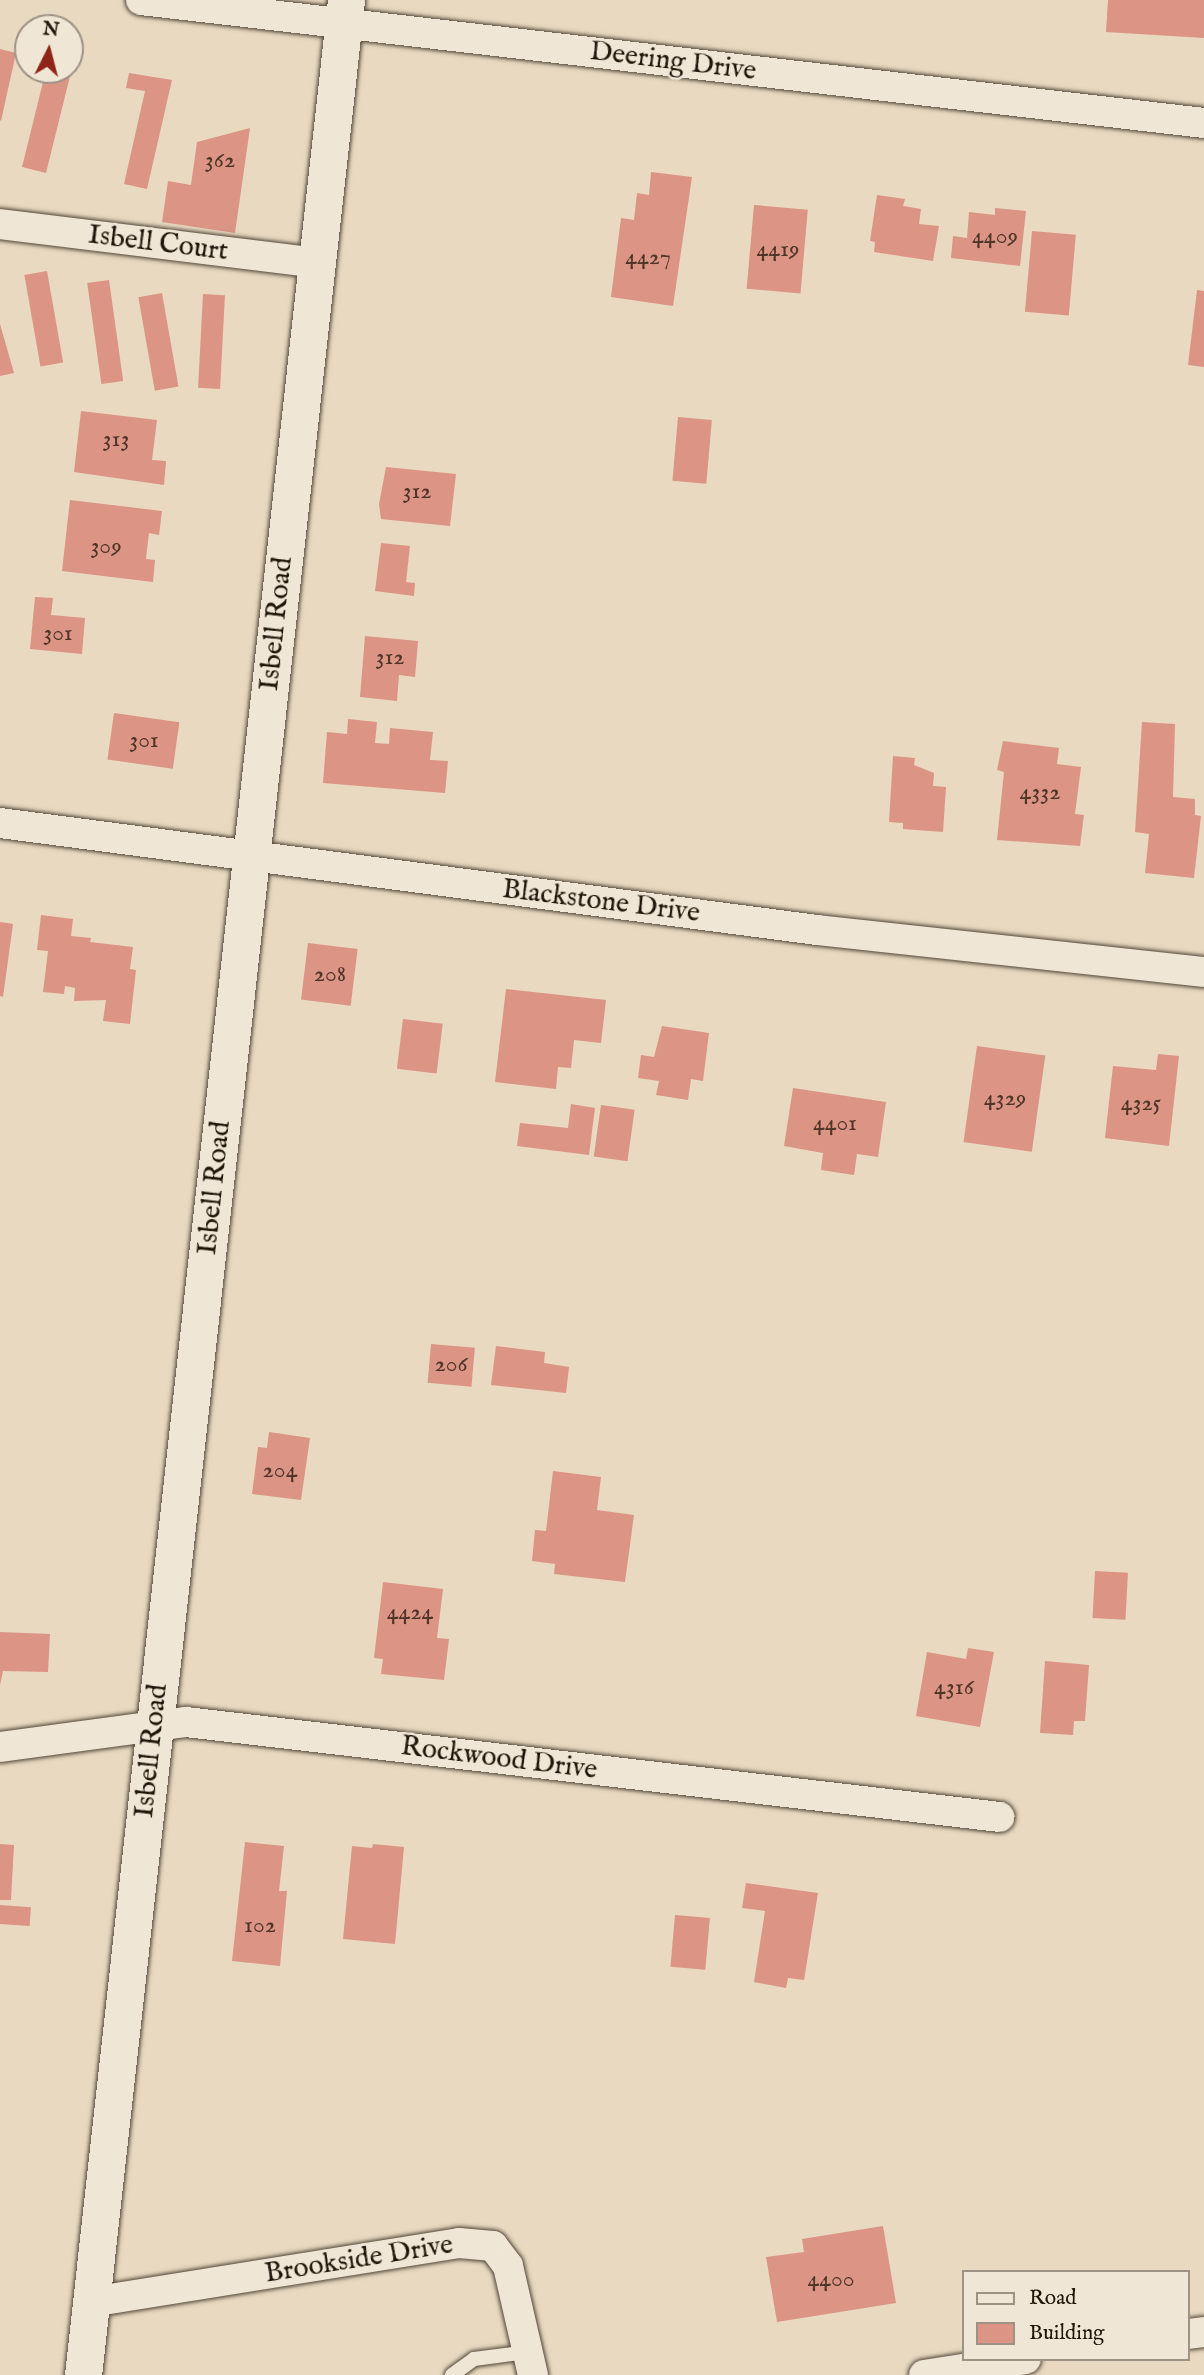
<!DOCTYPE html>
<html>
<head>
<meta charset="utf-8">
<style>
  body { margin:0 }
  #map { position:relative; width:1204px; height:2375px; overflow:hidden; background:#e8d9c0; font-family:"IM FELL English",serif }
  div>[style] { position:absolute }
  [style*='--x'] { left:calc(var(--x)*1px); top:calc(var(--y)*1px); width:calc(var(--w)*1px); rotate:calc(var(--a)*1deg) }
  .building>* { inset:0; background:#dc9485; transform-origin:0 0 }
  .roads { filter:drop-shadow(0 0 2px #524637) drop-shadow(0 0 2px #524637) }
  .service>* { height:14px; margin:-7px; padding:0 7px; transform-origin:7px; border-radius:7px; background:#f0e6d6 }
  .minor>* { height:30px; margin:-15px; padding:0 15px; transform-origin:15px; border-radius:15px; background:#f0e6d6 }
  .tertiary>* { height:37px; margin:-18.5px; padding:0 18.5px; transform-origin:18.5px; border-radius:18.5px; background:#f0e6d6 }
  span { translate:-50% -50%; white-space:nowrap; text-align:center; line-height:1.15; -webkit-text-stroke:5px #f0e6d6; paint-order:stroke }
  .number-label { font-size:24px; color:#4f3528 }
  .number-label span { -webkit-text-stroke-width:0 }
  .street-label { font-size:28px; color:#201509 }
  .legend { position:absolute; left:962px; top:2270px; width:228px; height:91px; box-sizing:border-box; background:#f0e6d6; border:2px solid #9d9284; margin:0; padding:9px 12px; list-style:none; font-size:21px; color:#201509 }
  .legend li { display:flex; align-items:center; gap:14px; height:35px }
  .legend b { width:35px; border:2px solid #9d9284 }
  .north { position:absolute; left:14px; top:14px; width:70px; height:70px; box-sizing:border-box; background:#f0e6d6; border:2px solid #9d9284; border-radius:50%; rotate:6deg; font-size:19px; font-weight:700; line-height:28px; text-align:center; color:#201509 }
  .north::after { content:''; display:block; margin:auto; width:24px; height:32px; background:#8f2418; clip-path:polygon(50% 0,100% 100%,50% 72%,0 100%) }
</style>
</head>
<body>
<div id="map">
  <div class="building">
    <i style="clip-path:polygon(1108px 0,1204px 0,1204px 38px,1106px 32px)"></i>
    <i style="clip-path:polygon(70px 46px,77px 48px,46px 173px,22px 167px,46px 70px,70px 70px)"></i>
    <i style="clip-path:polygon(0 49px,16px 53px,1px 121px,0 120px)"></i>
    <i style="clip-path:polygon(129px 73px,172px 80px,147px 189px,124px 184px,145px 91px,126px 88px)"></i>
    <i style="clip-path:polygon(250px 128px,235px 233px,162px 222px,168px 181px,191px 185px,197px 142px)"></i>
    <i style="clip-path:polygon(651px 172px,692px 177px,673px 306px,611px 297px,621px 218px,634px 220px,637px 193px,649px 195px)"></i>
    <i style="clip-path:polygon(877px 195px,905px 199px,903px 206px,921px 209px,919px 224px,939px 226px,933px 261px,874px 252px,875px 242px,870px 241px)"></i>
    <i style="left:754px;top:205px;width:54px;height:84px;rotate:5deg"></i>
    <i style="clip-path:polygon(995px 208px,1026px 211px,1020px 266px,951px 258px,953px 236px,967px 238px,969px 212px,995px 215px)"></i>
    <i style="left:1032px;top:231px;width:44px;height:81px;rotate:5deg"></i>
    <i style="left:47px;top:271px;width:93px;height:23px;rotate:80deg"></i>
    <i style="left:109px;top:280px;width:102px;height:22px;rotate:82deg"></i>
    <i style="clip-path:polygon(1197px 290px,1204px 291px,1204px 367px,1188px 365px)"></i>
    <i style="left:162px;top:293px;width:95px;height:24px;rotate:80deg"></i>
    <i style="left:203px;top:294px;width:22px;height:94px;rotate:3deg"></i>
    <i style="clip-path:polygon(0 324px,14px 373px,0 376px)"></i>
    <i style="clip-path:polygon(81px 411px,157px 420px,152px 460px,166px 461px,164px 485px,74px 472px)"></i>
    <i style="left:678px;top:417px;width:34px;height:64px;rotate:5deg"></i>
    <i style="clip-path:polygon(386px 467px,456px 474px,450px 526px,381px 519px,379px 504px)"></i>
    <i style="clip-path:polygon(70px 500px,162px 511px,159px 535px,149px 533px,146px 559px,155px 560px,153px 582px,62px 571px)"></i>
    <i style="clip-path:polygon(381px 543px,410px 546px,406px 582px,415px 583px,414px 596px,375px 591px)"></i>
    <i style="clip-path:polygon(35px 597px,53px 598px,51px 615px,85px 618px,82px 654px,30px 649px)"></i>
    <i style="clip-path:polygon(365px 636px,418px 641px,415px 677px,399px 675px,397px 701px,360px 697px)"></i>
    <i style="left:114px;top:713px;width:66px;height:47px;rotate:8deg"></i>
    <i style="clip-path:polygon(348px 719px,377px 722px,375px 743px,389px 744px,390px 728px,433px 732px,430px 760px,448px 761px,445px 793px,323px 783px,327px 732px,347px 734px)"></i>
    <i style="clip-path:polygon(1142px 722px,1175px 724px,1173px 797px,1195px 799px,1195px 815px,1201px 816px,1194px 878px,1145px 873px,1149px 834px,1135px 832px)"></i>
    <i style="clip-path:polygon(1003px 741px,1059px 748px,1057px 764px,1081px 767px,1075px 814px,1084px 815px,1080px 846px,997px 840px,1004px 772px,997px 770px)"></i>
    <i style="clip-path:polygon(893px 756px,915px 758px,914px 765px,934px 773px,933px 786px,946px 787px,943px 832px,903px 829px,903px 823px,889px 822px)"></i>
    <i style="clip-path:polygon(41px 915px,73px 919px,71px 936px,91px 938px,90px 942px,133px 947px,130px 969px,136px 970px,130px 1024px,103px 1021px,106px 1000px,74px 1001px,75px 988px,65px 986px,64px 994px,43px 992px,48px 951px,37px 950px)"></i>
    <i style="clip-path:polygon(0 922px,13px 924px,3px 997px,0 996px)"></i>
    <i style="left:308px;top:943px;width:50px;height:57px;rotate:7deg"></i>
    <i style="clip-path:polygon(506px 989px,606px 1000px,601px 1043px,574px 1040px,571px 1068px,558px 1067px,556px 1089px,495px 1082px)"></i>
    <i style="left:403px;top:1019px;width:40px;height:50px;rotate:7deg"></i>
    <i style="clip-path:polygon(662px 1026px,709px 1033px,703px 1081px,691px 1079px,688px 1100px,656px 1095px,659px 1081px,638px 1078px,641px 1055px,654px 1057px)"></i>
    <i style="left:977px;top:1046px;width:69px;height:97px;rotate:8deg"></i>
    <i style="clip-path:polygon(1158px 1054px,1179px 1056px,1169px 1146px,1105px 1138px,1113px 1066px,1156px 1070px)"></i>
    <i style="clip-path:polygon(793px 1088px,886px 1102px,878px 1157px,857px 1154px,854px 1175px,821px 1170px,823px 1153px,784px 1146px)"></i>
    <i style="clip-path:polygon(571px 1104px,595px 1108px,589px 1155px,517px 1146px,520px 1123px,568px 1128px)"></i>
    <i style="left:601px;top:1105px;width:34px;height:52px;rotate:8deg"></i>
    <i style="left:431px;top:1344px;width:44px;height:39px;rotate:5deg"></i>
    <i style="clip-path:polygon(496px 1346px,545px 1352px,544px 1363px,569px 1367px,566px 1393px,491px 1385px)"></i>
    <i style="clip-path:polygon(269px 1432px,310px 1438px,301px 1500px,252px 1494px,258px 1447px,267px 1448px)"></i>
    <i style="clip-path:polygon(553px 1471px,601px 1477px,597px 1510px,634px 1515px,625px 1582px,554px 1574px,555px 1564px,532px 1561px,535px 1530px,546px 1531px)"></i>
    <i style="left:1095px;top:1571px;width:33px;height:47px;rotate:3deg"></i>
    <i style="clip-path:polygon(383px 1582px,443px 1589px,437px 1638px,449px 1639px,444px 1680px,381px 1674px,383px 1659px,374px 1658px)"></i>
    <i style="clip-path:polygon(0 1632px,50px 1634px,48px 1672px,3px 1671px,0 1685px)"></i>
    <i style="clip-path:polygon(968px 1648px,994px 1652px,980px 1727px,916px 1716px,927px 1652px,966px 1659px)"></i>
    <i style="clip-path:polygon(1045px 1661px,1089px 1665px,1085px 1721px,1074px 1721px,1073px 1735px,1040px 1733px)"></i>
    <i style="clip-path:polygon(245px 1842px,284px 1846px,279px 1891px,287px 1891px,280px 1966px,232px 1961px)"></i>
    <i style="clip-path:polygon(0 1844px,14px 1845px,11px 1900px,0 1900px)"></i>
    <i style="clip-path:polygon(373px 1844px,404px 1847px,395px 1944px,343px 1939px,352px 1846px,372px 1848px)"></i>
    <i style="clip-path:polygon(746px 1883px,818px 1893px,804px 1980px,788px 1978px,786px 1988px,754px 1982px,765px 1911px,742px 1908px)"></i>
    <i style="left:0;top:1905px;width:31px;height:19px;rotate:4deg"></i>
    <i style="left:675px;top:1915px;width:35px;height:52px;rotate:5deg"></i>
    <i style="clip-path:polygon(883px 2226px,896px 2303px,777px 2322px,766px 2257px,804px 2252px,802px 2239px)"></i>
  </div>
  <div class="roads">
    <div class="service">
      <i style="--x:452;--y:2375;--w:27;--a:-36"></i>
      <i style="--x:474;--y:2359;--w:53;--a:-7.5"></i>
    </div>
    <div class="minor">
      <i style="--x:141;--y:0;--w:1070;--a:6.6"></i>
      <i style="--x:0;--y:224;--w:319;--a:7"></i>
      <i style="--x:0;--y:823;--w:824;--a:7.46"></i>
      <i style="--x:817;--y:930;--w:389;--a:6.2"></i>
      <i style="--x:0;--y:1747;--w:188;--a:-7.7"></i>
      <i style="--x:186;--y:1722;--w:819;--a:6.66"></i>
      <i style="--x:91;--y:2302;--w:373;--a:-9.1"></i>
      <i style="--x:459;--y:2243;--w:34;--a:5"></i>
      <i style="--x:493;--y:2246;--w:25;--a:53"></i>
      <i style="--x:508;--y:2266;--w:112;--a:77.1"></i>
      <i style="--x:1188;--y:2334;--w:16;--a:-7"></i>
      <i style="--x:924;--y:2375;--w:103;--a:-8.9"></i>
    </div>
    <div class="tertiary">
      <i style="--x:83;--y:2375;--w:2390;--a:-83.68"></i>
    </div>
  </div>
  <div class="number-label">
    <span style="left:220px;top:161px">362</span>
    <span style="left:995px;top:237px">4409</span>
    <span style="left:778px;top:250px">4419</span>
    <span style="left:648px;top:258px">4427</span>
    <span style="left:116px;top:440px">313</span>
    <span style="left:417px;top:492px">312</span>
    <span style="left:106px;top:547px">309</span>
    <span style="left:58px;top:634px">301</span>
    <span style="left:390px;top:658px">312</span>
    <span style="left:144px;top:741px">301</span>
    <span style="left:1040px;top:793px">4332</span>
    <span style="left:330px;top:975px">208</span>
    <span style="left:1005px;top:1099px">4329</span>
    <span style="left:1141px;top:1104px">4325</span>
    <span style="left:835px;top:1124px">4401</span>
    <span style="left:451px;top:1365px">206</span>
    <span style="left:280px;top:1471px">204</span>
    <span style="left:410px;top:1613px">4424</span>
    <span style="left:954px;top:1688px">4316</span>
    <span style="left:260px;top:1926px">102</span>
    <span style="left:831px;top:2280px">4400</span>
  </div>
  <div class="street-label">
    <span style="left:673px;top:62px;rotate:7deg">Deering Drive</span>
    <span style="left:158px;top:244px;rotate:7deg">Isbell Court</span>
    <span style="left:277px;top:624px;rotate:-84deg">Isbell Road</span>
    <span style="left:601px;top:902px;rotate:7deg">Blackstone Drive</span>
    <span style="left:215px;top:1188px;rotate:-84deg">Isbell Road</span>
    <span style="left:152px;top:1751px;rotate:-84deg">Isbell Road</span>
    <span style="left:499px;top:1759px;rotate:7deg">Rockwood Drive</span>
    <span style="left:359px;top:2260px;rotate:-9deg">Brookside Drive</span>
  </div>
  <ul class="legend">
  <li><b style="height:9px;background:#f0e6d6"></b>Road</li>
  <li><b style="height:19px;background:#dc9485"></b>Building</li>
  </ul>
  <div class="north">N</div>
</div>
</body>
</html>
